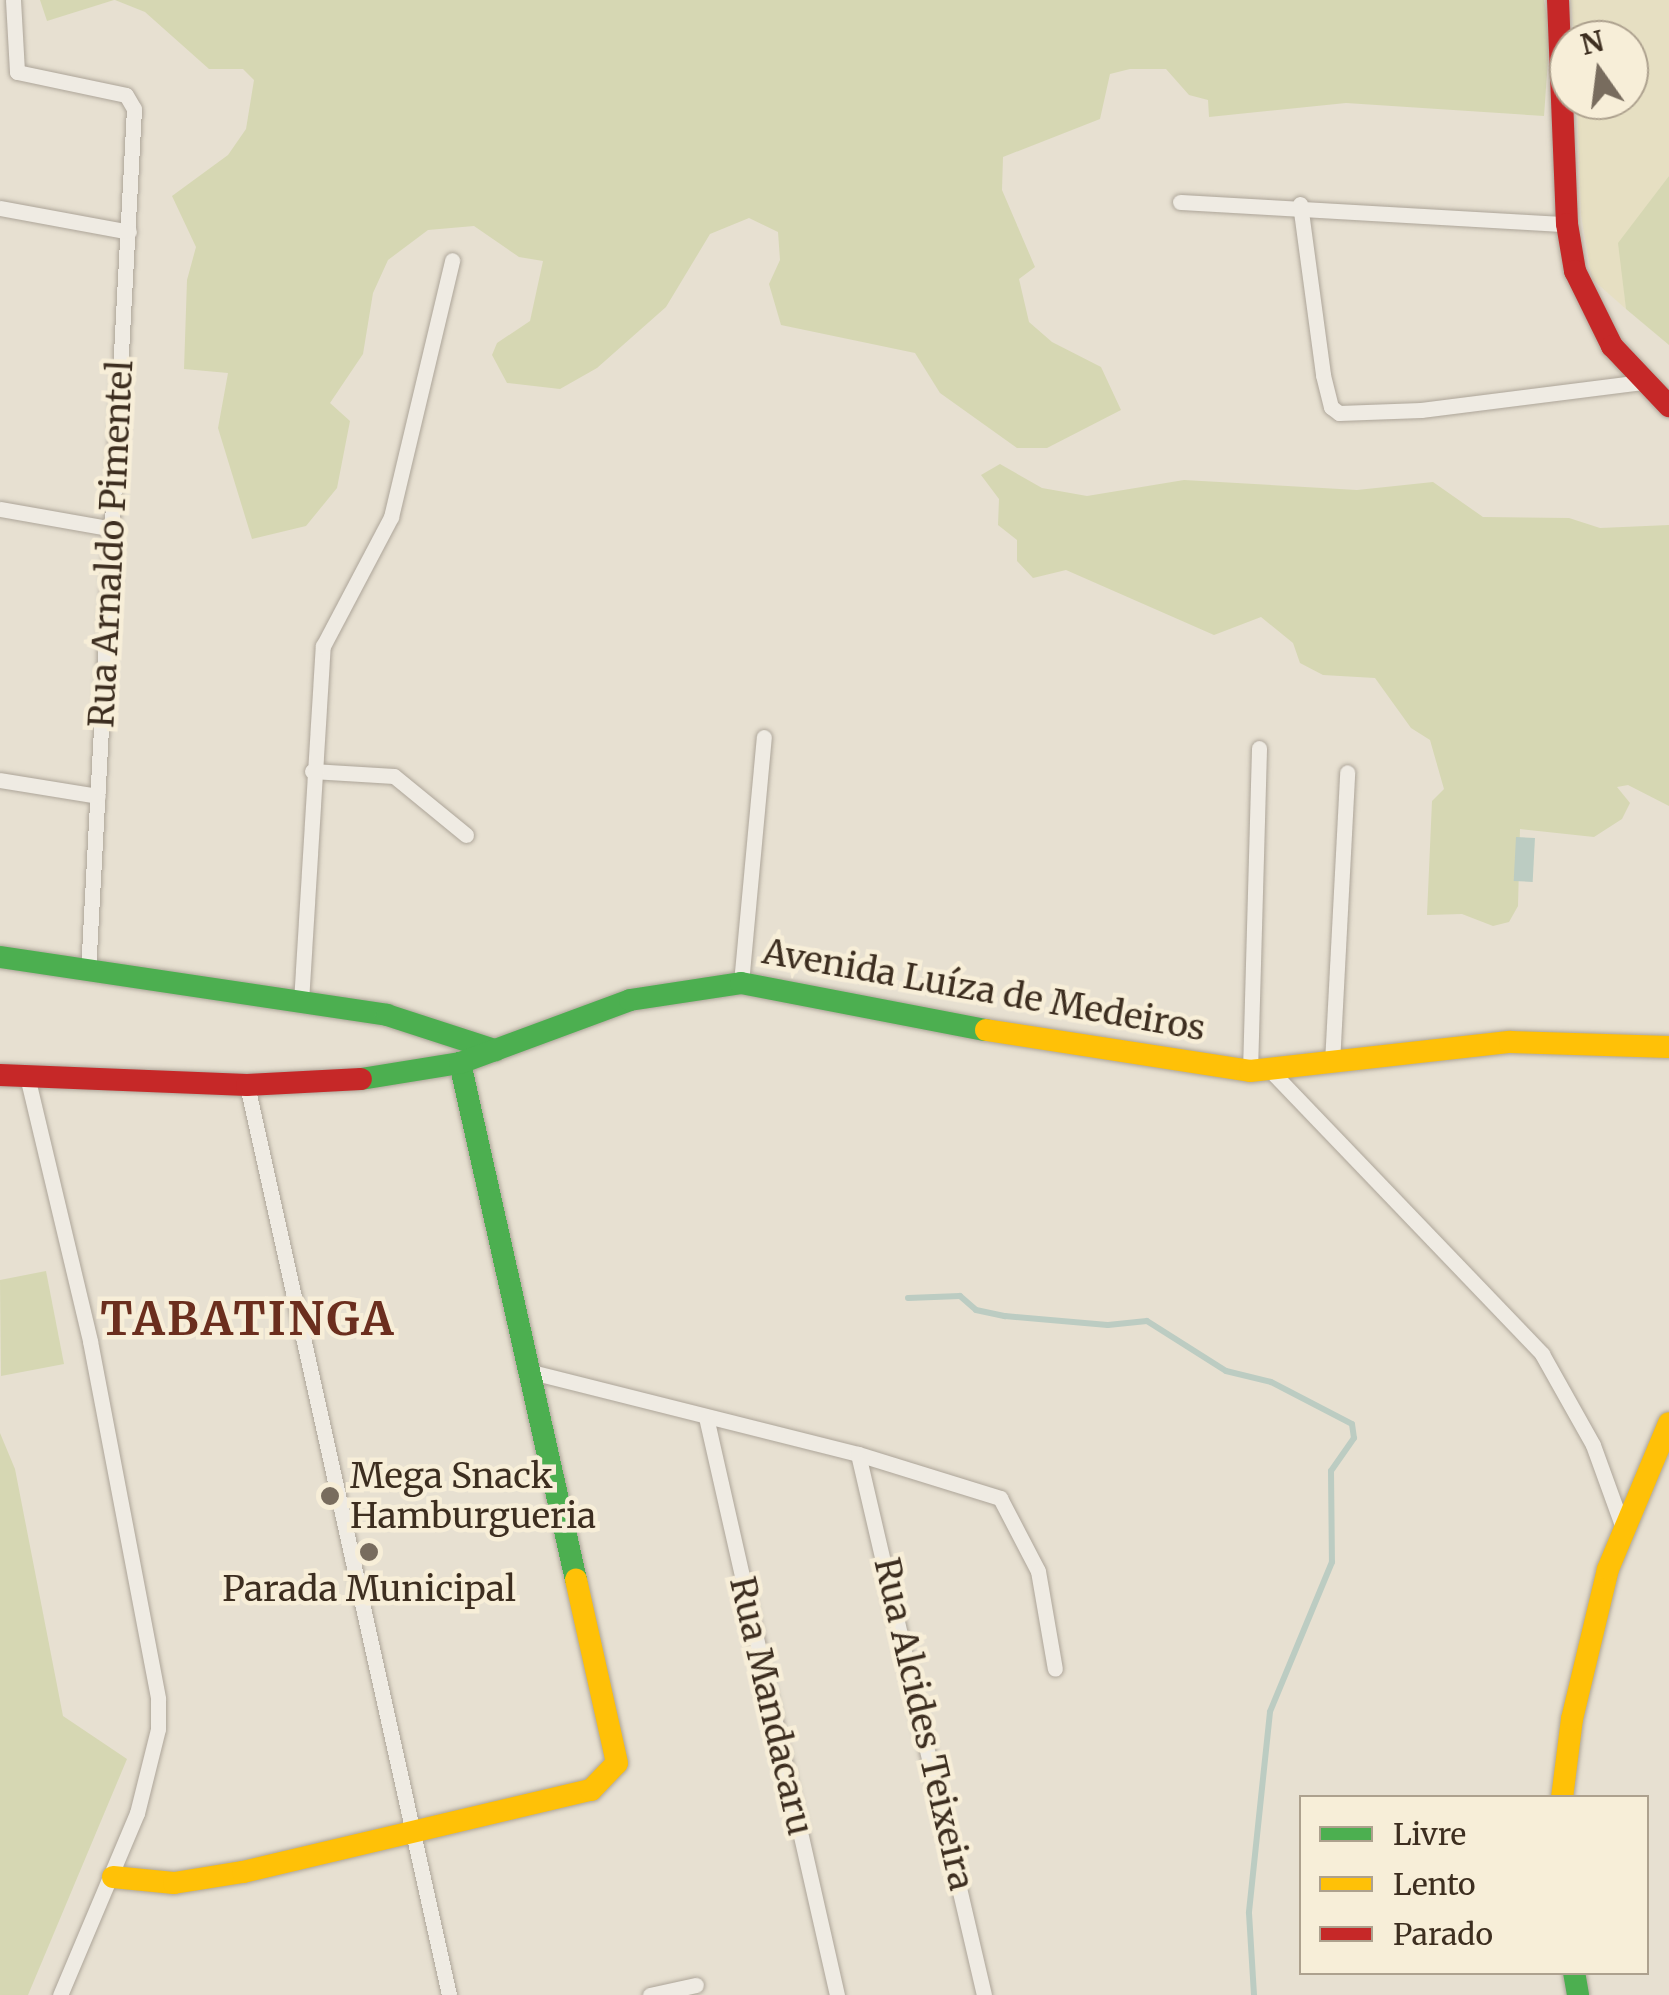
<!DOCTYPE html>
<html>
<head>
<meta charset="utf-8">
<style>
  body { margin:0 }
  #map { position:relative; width:1669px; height:1995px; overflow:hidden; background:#e7e0d1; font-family:Merriweather,serif }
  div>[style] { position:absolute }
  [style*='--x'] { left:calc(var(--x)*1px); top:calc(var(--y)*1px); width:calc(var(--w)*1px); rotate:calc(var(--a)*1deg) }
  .farmland>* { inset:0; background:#e6dfc2 }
  .green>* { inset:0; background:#d6d7b3 }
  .water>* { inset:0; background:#bcccc2; transform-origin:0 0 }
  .stream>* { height:6px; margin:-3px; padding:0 3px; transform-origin:3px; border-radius:3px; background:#bcccc2 }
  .roads { filter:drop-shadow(0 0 2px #ada599) drop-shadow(0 0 2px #ada599) }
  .street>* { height:15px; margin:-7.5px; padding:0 7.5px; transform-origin:7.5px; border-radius:7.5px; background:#efebe3 }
  .fast>* { height:22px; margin:-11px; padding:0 11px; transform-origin:11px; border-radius:11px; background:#4caf50 }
  .slow>* { height:22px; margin:-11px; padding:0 11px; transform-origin:11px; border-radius:11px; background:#ffc107 }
  .jam>* { height:22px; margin:-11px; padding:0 11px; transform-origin:11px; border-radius:11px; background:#c62828 }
  .dots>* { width:28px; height:28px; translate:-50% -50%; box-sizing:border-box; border:5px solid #f7eed8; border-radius:50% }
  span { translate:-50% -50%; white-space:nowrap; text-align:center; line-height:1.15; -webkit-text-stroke:9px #f7eed8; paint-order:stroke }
  .street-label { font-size:35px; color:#3d2e20 }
  .poi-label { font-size:35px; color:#3d2e20 }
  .left { translate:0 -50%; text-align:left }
  .district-label { font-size:45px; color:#6b2e1e; font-weight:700; letter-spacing:2.5px }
  .legend { position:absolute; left:1299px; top:1795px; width:350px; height:180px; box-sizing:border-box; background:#f7eed8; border:2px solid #ada18e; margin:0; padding:12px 18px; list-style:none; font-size:30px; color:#3d2e20 }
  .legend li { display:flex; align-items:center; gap:20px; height:50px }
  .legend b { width:50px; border:2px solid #ada18e }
  .north { position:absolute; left:1549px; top:20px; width:100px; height:100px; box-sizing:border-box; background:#f7eed8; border:2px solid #ada18e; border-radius:50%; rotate:346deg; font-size:28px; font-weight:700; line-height:40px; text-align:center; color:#3d2e20 }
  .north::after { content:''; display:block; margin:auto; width:35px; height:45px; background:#786c5e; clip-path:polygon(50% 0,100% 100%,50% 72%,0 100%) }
</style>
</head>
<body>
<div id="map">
  <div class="farmland">
    <i style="clip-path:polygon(1571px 0,1669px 0,1669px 176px,1619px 243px,1626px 309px,1592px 279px,1581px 215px,1577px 100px,1629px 100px,1629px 40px,1574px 40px)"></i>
  </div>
  <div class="green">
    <i style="clip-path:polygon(40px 0,114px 0,47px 21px)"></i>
    <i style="clip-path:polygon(115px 0,1544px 0,1550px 32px,1544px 116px,1346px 103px,1209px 117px,1208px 100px,1189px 95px,1166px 69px,1130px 69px,1110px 74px,1100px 119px,1003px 157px,1002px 190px,1035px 267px,1019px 279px,1029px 322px,1052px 342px,1101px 367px,1121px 410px,1047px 448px,1017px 448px,940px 393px,915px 353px,781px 325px,769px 284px,780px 260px,778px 232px,749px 218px,710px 234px,666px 307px,597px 368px,560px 389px,507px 383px,492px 355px,497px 343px,530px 321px,543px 261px,519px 257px,474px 226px,428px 230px,388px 260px,373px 293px,363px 354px,330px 403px,350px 421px,337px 488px,306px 526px,252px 539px,218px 428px,228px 373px,184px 369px,187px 280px,196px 247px,172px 196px,228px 155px,246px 129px,254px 80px,243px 69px,209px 69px,145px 12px)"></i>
    <i style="clip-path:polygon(1669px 176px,1669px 345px,1626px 309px,1618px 243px)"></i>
    <i style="clip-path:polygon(1000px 464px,1042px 488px,1087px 496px,1184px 480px,1357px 490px,1433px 482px,1483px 517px,1569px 518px,1600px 528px,1669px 525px,1669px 806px,1628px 785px,1617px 787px,1630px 803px,1622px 819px,1594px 837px,1520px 829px,1518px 906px,1509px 922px,1493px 926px,1462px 914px,1427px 915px,1432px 801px,1444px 789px,1430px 740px,1411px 728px,1375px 678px,1323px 675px,1300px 663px,1293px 643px,1261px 617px,1214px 635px,1066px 570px,1033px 578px,1017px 561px,1017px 540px,998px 525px,999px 499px,981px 475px)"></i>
    <i style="clip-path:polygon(46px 1271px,64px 1364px,1px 1376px,0 1280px)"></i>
    <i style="clip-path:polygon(0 1433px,15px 1469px,63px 1716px,127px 1759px,28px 1995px,0 1995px)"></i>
  </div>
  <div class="water">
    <i style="left:1516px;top:837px;width:19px;height:44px;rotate:3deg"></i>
  </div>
  <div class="stream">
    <i style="--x:908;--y:1298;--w:52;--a:-2.2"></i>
    <i style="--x:960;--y:1296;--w:21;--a:41"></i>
    <i style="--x:976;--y:1310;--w:30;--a:12"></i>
    <i style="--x:1005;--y:1316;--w:103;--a:5"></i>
    <i style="--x:1108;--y:1325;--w:39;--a:-6"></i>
    <i style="--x:1147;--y:1321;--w:93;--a:32.3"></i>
    <i style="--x:1226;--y:1371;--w:46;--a:13.7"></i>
    <i style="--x:1271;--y:1382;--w:91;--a:27.4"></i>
    <i style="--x:1352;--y:1424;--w:14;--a:82"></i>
    <i style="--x:1354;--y:1438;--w:40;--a:124.9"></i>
    <i style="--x:1331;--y:1471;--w:91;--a:89.4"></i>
    <i style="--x:1332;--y:1562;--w:162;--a:112.5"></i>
    <i style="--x:1270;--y:1712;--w:202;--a:96"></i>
    <i style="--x:1249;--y:1913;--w:82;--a:86.5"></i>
  </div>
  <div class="roads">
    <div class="street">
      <i style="--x:13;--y:0;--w:72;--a:86.8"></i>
      <i style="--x:17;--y:72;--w:111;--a:11.9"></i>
      <i style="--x:126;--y:95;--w:16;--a:60"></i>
      <i style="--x:134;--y:109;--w:864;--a:93.05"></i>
      <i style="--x:1180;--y:202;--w:388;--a:3.3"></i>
      <i style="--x:1300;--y:204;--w:173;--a:82.3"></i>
      <i style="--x:1323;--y:375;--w:33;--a:76"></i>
      <i style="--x:1331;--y:407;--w:10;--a:37"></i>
      <i style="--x:1339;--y:413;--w:82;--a:-2.1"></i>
      <i style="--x:1421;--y:410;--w:223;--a:-7.2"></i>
      <i style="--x:0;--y:208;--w:131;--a:10.5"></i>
      <i style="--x:0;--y:509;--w:110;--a:10"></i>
      <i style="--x:312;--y:771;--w:82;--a:3.5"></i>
      <i style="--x:394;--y:776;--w:93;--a:39.3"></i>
      <i style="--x:0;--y:780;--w:99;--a:9.3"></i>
      <i style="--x:741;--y:983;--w:247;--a:-84.7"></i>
      <i style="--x:301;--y:1002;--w:357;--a:-86.5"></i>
      <i style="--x:323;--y:646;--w:146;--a:-62.2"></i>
      <i style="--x:391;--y:517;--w:264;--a:-76.6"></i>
      <i style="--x:1332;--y:1063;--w:291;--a:-87"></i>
      <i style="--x:1250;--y:1071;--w:323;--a:-88.4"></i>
      <i style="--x:1271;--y:1071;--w:392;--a:46.2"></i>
      <i style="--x:1542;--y:1354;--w:104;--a:60.7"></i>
      <i style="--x:1593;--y:1445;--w:85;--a:70.1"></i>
      <i style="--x:27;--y:1076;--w:272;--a:76.6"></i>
      <i style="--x:90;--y:1341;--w:364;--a:79.2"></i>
      <i style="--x:158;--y:1699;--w:30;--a:90"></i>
      <i style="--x:158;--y:1729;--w:87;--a:104"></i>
      <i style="--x:137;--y:1813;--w:198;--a:112.9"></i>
      <i style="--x:247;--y:1085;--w:932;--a:77.48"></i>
      <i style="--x:532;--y:1372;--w:336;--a:14.1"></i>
      <i style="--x:858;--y:1454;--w:149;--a:17.2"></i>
      <i style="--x:1000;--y:1498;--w:82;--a:62.5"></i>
      <i style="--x:1038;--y:1571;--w:99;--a:80.2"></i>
      <i style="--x:706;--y:1417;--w:593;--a:77.23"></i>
      <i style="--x:858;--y:1454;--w:555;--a:76.89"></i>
      <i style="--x:650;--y:1995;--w:47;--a:-12.3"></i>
    </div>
    <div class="fast">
      <i style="--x:0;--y:957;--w:391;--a:8.5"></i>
      <i style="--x:387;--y:1015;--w:114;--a:18"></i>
      <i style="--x:460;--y:1063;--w:530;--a:77.35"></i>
      <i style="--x:361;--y:1079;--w:100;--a:-9.2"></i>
      <i style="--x:460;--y:1063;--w:181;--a:-20.3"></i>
      <i style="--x:630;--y:1000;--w:112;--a:-8.7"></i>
      <i style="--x:741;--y:983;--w:249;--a:10.9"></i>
      <i style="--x:1574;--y:1972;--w:23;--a:80"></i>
    </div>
    <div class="slow">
      <i style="--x:986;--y:1030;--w:267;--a:8.8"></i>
      <i style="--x:1250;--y:1071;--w:262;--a:-6.4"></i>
      <i style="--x:1510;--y:1042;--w:159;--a:1.8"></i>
      <i style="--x:1562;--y:1798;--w:80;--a:-82.8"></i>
      <i style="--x:1572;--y:1719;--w:154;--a:-76.5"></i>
      <i style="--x:1608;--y:1569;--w:158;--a:-67.3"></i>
      <i style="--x:113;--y:1877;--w:61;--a:5.6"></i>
      <i style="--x:174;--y:1883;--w:70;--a:-9.1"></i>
      <i style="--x:243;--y:1872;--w:358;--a:-13.3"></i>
      <i style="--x:591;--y:1790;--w:37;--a:-46"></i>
      <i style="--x:617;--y:1763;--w:188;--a:-102.6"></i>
    </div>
    <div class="jam">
      <i style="--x:1558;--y:0;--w:224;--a:87.7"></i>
      <i style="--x:1567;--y:224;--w:48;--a:80.3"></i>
      <i style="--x:1575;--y:271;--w:84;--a:63.7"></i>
      <i style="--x:1612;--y:346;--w:83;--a:46.5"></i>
      <i style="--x:0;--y:1075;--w:247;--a:2.3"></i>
      <i style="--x:247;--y:1085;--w:114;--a:-3"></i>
    </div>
  </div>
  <div class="dots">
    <i style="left:330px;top:1496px;background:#786c5e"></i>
    <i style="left:369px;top:1552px;background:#786c5e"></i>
  </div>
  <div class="street-label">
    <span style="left:111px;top:544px;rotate:-87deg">Rua Arnaldo Pimentel</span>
    <span style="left:984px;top:990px;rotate:10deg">Avenida Luíza de Medeiros</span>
    <span style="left:771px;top:1706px;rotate:77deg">Rua Mandacaru</span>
    <span style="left:924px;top:1724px;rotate:77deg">Rua Alcides Teixeira</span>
  </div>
  <div class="poi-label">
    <span class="left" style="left:350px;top:1496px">Mega Snack<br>Hamburgueria</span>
    <span style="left:369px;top:1589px">Parada Municipal</span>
  </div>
  <div class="district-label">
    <span style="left:248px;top:1320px">TABATINGA</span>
  </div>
  <ul class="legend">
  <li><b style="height:12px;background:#4caf50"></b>Livre</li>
  <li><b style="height:12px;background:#ffc107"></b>Lento</li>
  <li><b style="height:12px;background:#c62828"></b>Parado</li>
  </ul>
  <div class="north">N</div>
</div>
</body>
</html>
